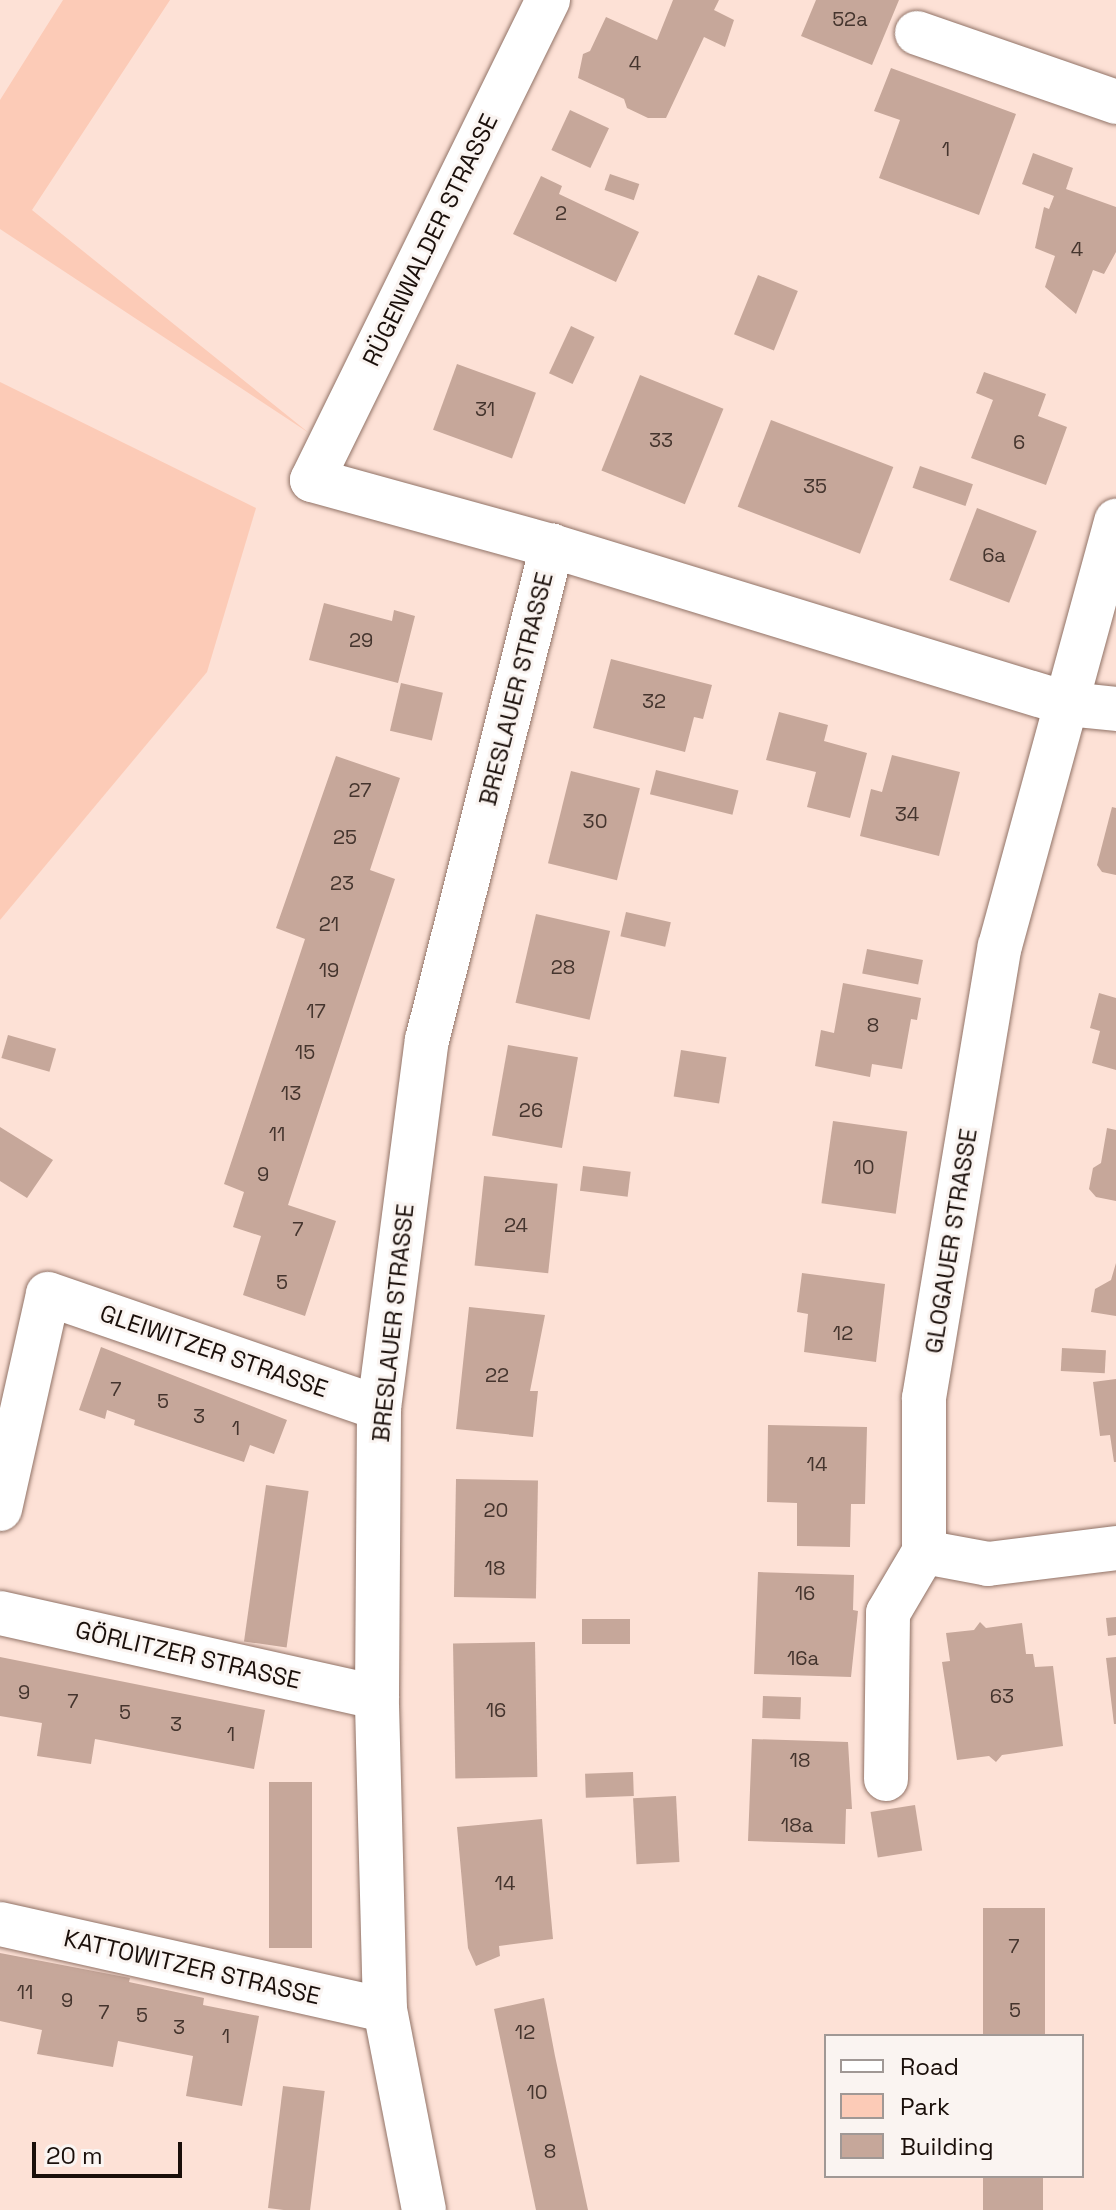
<!DOCTYPE html>
<html>
<head>
<meta charset="utf-8">
<style>
  body { margin:0 }
  #map { position:relative; width:1116px; height:2210px; overflow:hidden; background:#fde1d6; font-family:"Space Grotesk",sans-serif }
  div>[style] { position:absolute }
  [style*='--x'] { left:calc(var(--x)*1px); top:calc(var(--y)*1px); width:calc(var(--w)*1px); rotate:calc(var(--a)*1deg) }
  .green>* { inset:0; background:#fccbb7 }
  .building>* { inset:0; background:#c6a79a; transform-origin:0 0 }
  .roads { filter:drop-shadow(0 0 2px #917367) drop-shadow(0 0 2px #917367) }
  .minor>* { height:44px; margin:-22px; padding:0 22px; transform-origin:22px; border-radius:22px; background:#fff }
  span { translate:-50% -50%; white-space:nowrap; text-align:center; line-height:1.15; -webkit-text-stroke:6px #faf4f1; paint-order:stroke }
  .number-label { font-size:20px; color:#45352e }
  .number-label span { -webkit-text-stroke-width:0 }
  .street-label { font-size:24px; color:#1a0f0a }
  .legend { position:absolute; left:824px; top:2034px; width:260px; height:144px; box-sizing:border-box; background:#faf4f1; border:2px solid #a09895; margin:0; padding:10px 14px; list-style:none; font-size:24px; color:#1a0f0a }
  .legend li { display:flex; align-items:center; gap:16px; height:40px }
  .legend b { width:40px; border:2px solid #a09895 }
  .scale { position:absolute; left:32px; top:2142px; width:150px; height:36px; box-sizing:border-box; border:4px solid #1a0f0a; border-top:0; padding-left:10px; font-size:24px; line-height:28px; white-space:nowrap; color:#1a0f0a; -webkit-text-stroke:6px #faf4f1; paint-order:stroke }
</style>
</head>
<body>
<div id="map">
  <div class="green">
    <i style="clip-path:polygon(63px 0,170px 0,32px 210px,309px 433px,0 229px,0 100px)"></i>
    <i style="clip-path:polygon(0 382px,256px 508px,207px 672px,0 920px)"></i>
  </div>
  <div class="building">
    <i style="clip-path:polygon(673px 0,719px 0,714px 10px,734px 20px,725px 47px,704px 37px,666px 118px,648px 118px,627px 108px,624px 99px,578px 78px,583px 54px,590px 51px,606px 17px,657px 40px)"></i>
    <i style="clip-path:polygon(816px 0,899px 0,872px 65px,801px 36px)"></i>
    <i style="clip-path:polygon(891px 68px,1016px 114px,979px 215px,879px 178px,900px 120px,874px 111px)"></i>
    <i style="left:570px;top:110px;width:43px;height:44px;rotate:25deg"></i>
    <i style="clip-path:polygon(1033px 153px,1073px 168px,1066px 189px,1116px 207px,1116px 252px,1104px 274px,1093px 270px,1076px 314px,1045px 287px,1055px 256px,1035px 248px,1044px 207px,1049px 209px,1054px 196px,1022px 184px)"></i>
    <i style="left:610px;top:174px;width:31px;height:17px;rotate:19deg"></i>
    <i style="clip-path:polygon(541px 176px,562px 186px,559px 194px,639px 232px,616px 282px,513px 234px)"></i>
    <i style="left:758px;top:275px;width:43px;height:64px;rotate:22deg"></i>
    <i style="left:571px;top:326px;width:26px;height:52px;rotate:25deg"></i>
    <i style="left:457px;top:364px;width:84px;height:70px;rotate:20deg"></i>
    <i style="clip-path:polygon(984px 372px,1046px 394px,1038px 416px,1067px 427px,1046px 485px,971px 458px,993px 400px,976px 393px)"></i>
    <i style="left:640px;top:375px;width:90px;height:103px;rotate:22deg"></i>
    <i style="left:771px;top:420px;width:131px;height:93px;rotate:21deg"></i>
    <i style="left:920px;top:466px;width:56px;height:23px;rotate:19deg"></i>
    <i style="left:977px;top:508px;width:64px;height:77px;rotate:21deg"></i>
    <i style="clip-path:polygon(324px 603px,392px 621px,394px 610px,415px 616px,398px 683px,309px 660px)"></i>
    <i style="clip-path:polygon(611px 659px,712px 685px,703px 719px,694px 717px,685px 752px,593px 728px)"></i>
    <i style="left:401px;top:683px;width:43px;height:49px;rotate:13deg"></i>
    <i style="clip-path:polygon(779px 712px,828px 725px,824px 741px,867px 753px,850px 818px,807px 807px,816px 772px,766px 760px)"></i>
    <i style="clip-path:polygon(892px 755px,960px 772px,939px 856px,860px 836px,871px 789px,882px 792px)"></i>
    <i style="clip-path:polygon(336px 756px,400px 778px,370px 870px,395px 879px,288px 1205px,336px 1221px,305px 1316px,243px 1295px,261px 1236px,233px 1227px,244px 1192px,224px 1184px,305px 939px,276px 928px)"></i>
    <i style="left:656px;top:770px;width:85px;height:25px;rotate:14deg"></i>
    <i style="left:571px;top:771px;width:71px;height:95px;rotate:14deg"></i>
    <i style="clip-path:polygon(1112px 807px,1116px 808px,1116px 875px,1102px 872px,1097px 865px)"></i>
    <i style="left:626px;top:912px;width:46px;height:25px;rotate:13deg"></i>
    <i style="left:536px;top:914px;width:76px;height:91px;rotate:13deg"></i>
    <i style="left:867px;top:949px;width:57px;height:25px;rotate:11deg"></i>
    <i style="clip-path:polygon(843px 983px,921px 998px,917px 1020px,911px 1019px,902px 1069px,872px 1064px,870px 1077px,815px 1066px,821px 1030px,834px 1033px)"></i>
    <i style="clip-path:polygon(1099px 993px,1116px 998px,1116px 1070px,1092px 1063px,1100px 1031px,1090px 1028px)"></i>
    <i style="left:8px;top:1035px;width:50px;height:24px;rotate:16deg"></i>
    <i style="left:508px;top:1045px;width:71px;height:92px;rotate:10deg"></i>
    <i style="left:681px;top:1050px;width:46px;height:47px;rotate:9deg"></i>
    <i style="left:833px;top:1121px;width:75px;height:83px;rotate:8deg"></i>
    <i style="clip-path:polygon(0 1127px,53px 1160px,27px 1198px,0 1181px)"></i>
    <i style="clip-path:polygon(1107px 1128px,1116px 1130px,1116px 1201px,1096px 1197px,1089px 1189px,1093px 1168px,1101px 1163px)"></i>
    <i style="left:583px;top:1166px;width:48px;height:25px;rotate:7deg"></i>
    <i style="left:484px;top:1176px;width:74px;height:90px;rotate:6deg"></i>
    <i style="clip-path:polygon(1116px 1263px,1116px 1316px,1091px 1312px,1095px 1289px,1111px 1280px)"></i>
    <i style="clip-path:polygon(802px 1273px,885px 1284px,876px 1362px,804px 1352px,808px 1314px,797px 1312px)"></i>
    <i style="clip-path:polygon(469px 1307px,545px 1315px,530px 1391px,538px 1391px,533px 1437px,456px 1429px)"></i>
    <i style="clip-path:polygon(101px 1347px,287px 1420px,274px 1454px,250px 1445px,244px 1462px,134px 1425px,135px 1420px,107px 1410px,105px 1419px,79px 1410px)"></i>
    <i style="left:1062px;top:1348px;width:44px;height:23px;rotate:3deg"></i>
    <i style="clip-path:polygon(1116px 1379px,1116px 1462px,1114px 1462px,1110px 1435px,1100px 1436px,1093px 1382px)"></i>
    <i style="clip-path:polygon(768px 1425px,867px 1427px,865px 1504px,851px 1504px,850px 1547px,797px 1546px,797px 1503px,767px 1502px)"></i>
    <i style="left:456px;top:1479px;width:82px;height:118px;rotate:1deg"></i>
    <i style="left:266px;top:1485px;width:43px;height:158px;rotate:8deg"></i>
    <i style="clip-path:polygon(758px 1572px,854px 1575px,853px 1610px,858px 1611px,851px 1677px,754px 1674px)"></i>
    <i style="clip-path:polygon(1116px 1617px,1116px 1635px,1108px 1636px,1106px 1618px)"></i>
    <i style="left:630px;top:1619px;width:25px;height:48px;rotate:90deg"></i>
    <i style="clip-path:polygon(980px 1622px,986px 1628px,1022px 1623px,1026px 1654px,1033px 1654px,1035px 1667px,1053px 1666px,1063px 1746px,1002px 1755px,996px 1762px,989px 1756px,957px 1760px,942px 1662px,950px 1661px,946px 1633px,974px 1630px)"></i>
    <i style="left:535px;top:1642px;width:135px;height:82px;rotate:89deg"></i>
    <i style="clip-path:polygon(0 1657px,265px 1710px,254px 1769px,95px 1739px,91px 1764px,37px 1756px,42px 1723px,0 1716px)"></i>
    <i style="clip-path:polygon(1116px 1657px,1116px 1724px,1114px 1724px,1106px 1658px)"></i>
    <i style="left:763px;top:1696px;width:38px;height:22px;rotate:2deg"></i>
    <i style="clip-path:polygon(752px 1739px,848px 1742px,852px 1809px,846px 1809px,845px 1844px,748px 1841px)"></i>
    <i style="left:633px;top:1772px;width:24px;height:48px;rotate:88deg"></i>
    <i style="left:269px;top:1782px;width:43px;height:166px"></i>
    <i style="left:676px;top:1796px;width:66px;height:43px;rotate:87deg"></i>
    <i style="left:915px;top:1805px;width:46px;height:45px;rotate:81deg"></i>
    <i style="clip-path:polygon(542px 1819px,553px 1939px,499px 1946px,500px 1956px,476px 1966px,468px 1948px,457px 1827px)"></i>
    <i style="left:983px;top:1908px;width:62px;height:128px"></i>
    <i style="clip-path:polygon(0 1953px,130px 1978px,129px 1982px,204px 1998px,203px 2005px,259px 2016px,242px 2106px,186px 2096px,193px 2056px,118px 2041px,113px 2067px,37px 2054px,42px 2030px,0 2021px)"></i>
    <i style="clip-path:polygon(544px 1998px,555px 2056px,588px 2210px,536px 2210px,494px 2009px)"></i>
    <i style="left:283px;top:2086px;width:42px;height:123px;rotate:7deg"></i>
    <i style="left:983px;top:2176px;width:60px;height:34px"></i>
  </div>
  <div class="roads">
    <div class="minor">
      <i style="--x:548;--y:0;--w:535;--a:116.18"></i>
      <i style="--x:312;--y:480;--w:249;--a:15.4"></i>
      <i style="--x:552;--y:546;--w:540;--a:17.02"></i>
      <i style="--x:1068;--y:704;--w:48;--a:5.9"></i>
      <i style="--x:917;--y:33;--w:211;--a:19.1"></i>
      <i style="--x:0;--y:1509;--w:220;--a:-77.4"></i>
      <i style="--x:48;--y:1294;--w:350;--a:19"></i>
      <i style="--x:924;--y:1552;--w:65;--a:10.6"></i>
      <i style="--x:988;--y:1564;--w:129;--a:-7.1"></i>
      <i style="--x:0;--y:1613;--w:386;--a:12.6"></i>
      <i style="--x:886;--y:1779;--w:166;--a:-89.3"></i>
      <i style="--x:888;--y:1613;--w:71;--a:-59.5"></i>
      <i style="--x:924;--y:1552;--w:154;--a:-90"></i>
      <i style="--x:924;--y:1398;--w:458;--a:-80.5"></i>
      <i style="--x:1000;--y:946;--w:441;--a:-74.7"></i>
      <i style="--x:0;--y:1924;--w:394;--a:12.6"></i>
      <i style="--x:424;--y:2210;--w:204;--a:-101"></i>
      <i style="--x:385;--y:2010;--w:313;--a:-91.5"></i>
      <i style="--x:377;--y:1697;--w:289;--a:-89.6"></i>
      <i style="--x:379;--y:1408;--w:371;--a:-82.6"></i>
      <i style="--x:427;--y:1040;--w:510;--a:-75.8"></i>
    </div>
  </div>
  <div class="number-label">
    <span style="left:850px;top:19px">52a</span>
    <span style="left:635px;top:63px">4</span>
    <span style="left:946px;top:149px">1</span>
    <span style="left:561px;top:213px">2</span>
    <span style="left:1077px;top:249px">4</span>
    <span style="left:485px;top:409px">31</span>
    <span style="left:661px;top:440px">33</span>
    <span style="left:1019px;top:442px">6</span>
    <span style="left:815px;top:486px">35</span>
    <span style="left:994px;top:555px">6a</span>
    <span style="left:361px;top:640px">29</span>
    <span style="left:654px;top:701px">32</span>
    <span style="left:360px;top:790px">27</span>
    <span style="left:907px;top:814px">34</span>
    <span style="left:595px;top:821px">30</span>
    <span style="left:345px;top:837px">25</span>
    <span style="left:342px;top:883px">23</span>
    <span style="left:329px;top:924px">21</span>
    <span style="left:563px;top:967px">28</span>
    <span style="left:329px;top:970px">19</span>
    <span style="left:316px;top:1011px">17</span>
    <span style="left:873px;top:1025px">8</span>
    <span style="left:305px;top:1052px">15</span>
    <span style="left:291px;top:1093px">13</span>
    <span style="left:531px;top:1110px">26</span>
    <span style="left:277px;top:1134px">11</span>
    <span style="left:864px;top:1167px">10</span>
    <span style="left:263px;top:1174px">9</span>
    <span style="left:516px;top:1225px">24</span>
    <span style="left:298px;top:1229px">7</span>
    <span style="left:282px;top:1282px">5</span>
    <span style="left:843px;top:1333px">12</span>
    <span style="left:497px;top:1375px">22</span>
    <span style="left:116px;top:1389px">7</span>
    <span style="left:163px;top:1401px">5</span>
    <span style="left:199px;top:1416px">3</span>
    <span style="left:236px;top:1428px">1</span>
    <span style="left:817px;top:1464px">14</span>
    <span style="left:496px;top:1510px">20</span>
    <span style="left:495px;top:1568px">18</span>
    <span style="left:805px;top:1593px">16</span>
    <span style="left:803px;top:1658px">16a</span>
    <span style="left:24px;top:1692px">9</span>
    <span style="left:1002px;top:1696px">63</span>
    <span style="left:73px;top:1701px">7</span>
    <span style="left:496px;top:1710px">16</span>
    <span style="left:125px;top:1712px">5</span>
    <span style="left:176px;top:1724px">3</span>
    <span style="left:231px;top:1734px">1</span>
    <span style="left:800px;top:1760px">18</span>
    <span style="left:797px;top:1825px">18a</span>
    <span style="left:505px;top:1883px">14</span>
    <span style="left:1014px;top:1946px">7</span>
    <span style="left:25px;top:1992px">11</span>
    <span style="left:67px;top:2000px">9</span>
    <span style="left:1015px;top:2010px">5</span>
    <span style="left:104px;top:2012px">7</span>
    <span style="left:142px;top:2015px">5</span>
    <span style="left:179px;top:2027px">3</span>
    <span style="left:525px;top:2032px">12</span>
    <span style="left:226px;top:2036px">1</span>
    <span style="left:537px;top:2092px">10</span>
    <span style="left:550px;top:2151px">8</span>
  </div>
  <div class="street-label">
    <span style="left:430px;top:240px;rotate:-64deg">RÜGENWALDER STRASSE</span>
    <span style="left:516px;top:689px;rotate:-76deg">BRESLAUER STRASSE</span>
    <span style="left:951px;top:1241px;rotate:-81deg">GLOGAUER STRASSE</span>
    <span style="left:393px;top:1323px;rotate:-84deg">BRESLAUER STRASSE</span>
    <span style="left:214px;top:1351px;rotate:19deg">GLEIWITZER STRASSE</span>
    <span style="left:188px;top:1655px;rotate:13deg">GÖRLITZER STRASSE</span>
    <span style="left:192px;top:1967px;rotate:13deg">KATTOWITZER STRASSE</span>
  </div>
  <ul class="legend">
  <li><b style="height:10px;background:#fff"></b>Road</li>
  <li><b style="height:22px;background:#fccbb7"></b>Park</li>
  <li><b style="height:22px;background:#c6a79a"></b>Building</li>
  </ul>
  <div class="scale">20 m</div>
</div>
</body>
</html>
